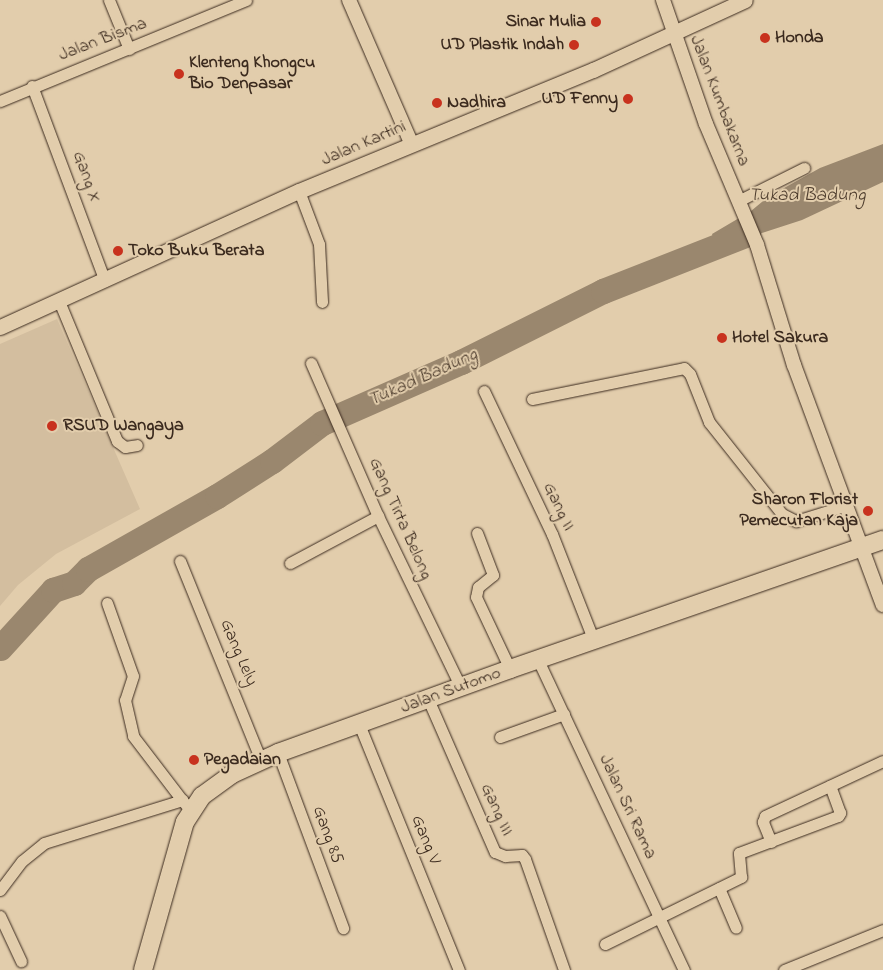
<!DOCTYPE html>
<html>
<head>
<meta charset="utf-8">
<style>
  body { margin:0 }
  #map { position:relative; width:883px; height:970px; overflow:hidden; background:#e2cdac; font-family:"Indie Flower",sans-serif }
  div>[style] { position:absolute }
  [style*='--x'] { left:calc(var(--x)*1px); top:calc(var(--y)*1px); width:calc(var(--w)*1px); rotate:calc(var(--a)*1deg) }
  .built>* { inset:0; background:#d3be9f }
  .water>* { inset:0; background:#9a876e }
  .river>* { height:25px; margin:-12.5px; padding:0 12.5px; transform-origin:12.5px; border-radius:12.5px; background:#9a876e }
  .roads { filter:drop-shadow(0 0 1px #3b2a1e) drop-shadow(0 0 1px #3b2a1e) }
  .minor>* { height:11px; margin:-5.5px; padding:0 5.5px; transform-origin:5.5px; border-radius:5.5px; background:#e2cdac }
  .tertiary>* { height:14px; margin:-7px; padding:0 7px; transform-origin:7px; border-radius:7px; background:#e2cdac }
  .secondary>* { height:15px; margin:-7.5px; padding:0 7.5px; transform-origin:7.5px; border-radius:7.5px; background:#e2cdac }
  .trunk>* { height:18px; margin:-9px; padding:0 9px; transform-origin:9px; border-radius:9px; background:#e2cdac }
  .dots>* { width:14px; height:14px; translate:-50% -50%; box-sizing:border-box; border:2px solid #e2cdac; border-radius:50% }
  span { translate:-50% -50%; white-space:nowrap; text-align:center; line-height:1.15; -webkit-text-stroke:4px #e2cdac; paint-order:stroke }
  .poi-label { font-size:18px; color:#3b2a1e; font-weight:700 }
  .right { translate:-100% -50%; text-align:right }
  .left { translate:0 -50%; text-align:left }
  .street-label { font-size:18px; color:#3b2a1e }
  .water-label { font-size:19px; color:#4e3d2e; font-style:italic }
</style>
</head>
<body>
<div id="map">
  <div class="built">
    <i style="clip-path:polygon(57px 319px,140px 509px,56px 554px,18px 585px,0 606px,0 344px)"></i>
  </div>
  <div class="water">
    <i style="clip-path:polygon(883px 144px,883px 182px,802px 220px,759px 234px,718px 253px,712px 234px,751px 211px,768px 197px,820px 168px)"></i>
  </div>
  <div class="river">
    <i style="--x:0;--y:648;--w:79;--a:-47.6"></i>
    <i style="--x:53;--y:590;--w:22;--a:-18"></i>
    <i style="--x:74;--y:583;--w:20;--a:-45"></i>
    <i style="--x:88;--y:569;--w:148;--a:-29.5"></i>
    <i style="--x:217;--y:496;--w:65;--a:-32.5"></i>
    <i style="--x:272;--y:461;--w:63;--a:-37.2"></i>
    <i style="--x:322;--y:423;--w:152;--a:-23.7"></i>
    <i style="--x:461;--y:362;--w:159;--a:-26.6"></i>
    <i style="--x:603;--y:291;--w:156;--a:-21.5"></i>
  </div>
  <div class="roads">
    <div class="minor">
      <i style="--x:109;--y:0;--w:53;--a:67.8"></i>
      <i style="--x:32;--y:86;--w:208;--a:69.5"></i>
      <i style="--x:0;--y:101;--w:266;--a:-22.3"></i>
      <i style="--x:299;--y:191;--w:57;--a:69.3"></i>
      <i style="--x:319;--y:244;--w:58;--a:87"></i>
      <i style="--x:738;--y:201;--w:74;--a:-26.6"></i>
      <i style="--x:59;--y:301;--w:152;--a:67.5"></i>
      <i style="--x:117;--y:441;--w:10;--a:37"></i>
      <i style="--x:125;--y:447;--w:12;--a:-9"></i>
      <i style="--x:311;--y:363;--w:167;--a:66.4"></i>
      <i style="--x:378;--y:516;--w:191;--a:64.2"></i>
      <i style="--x:484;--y:391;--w:158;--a:64.6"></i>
      <i style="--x:552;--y:534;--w:115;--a:68.6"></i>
      <i style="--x:532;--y:399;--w:155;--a:-11.5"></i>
      <i style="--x:684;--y:368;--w:8;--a:45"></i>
      <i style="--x:690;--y:374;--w:52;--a:68.4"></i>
      <i style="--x:709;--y:422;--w:117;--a:51.6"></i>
      <i style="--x:782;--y:514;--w:16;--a:27"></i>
      <i style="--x:796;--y:521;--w:53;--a:-17.4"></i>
      <i style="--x:477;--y:533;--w:45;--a:69.1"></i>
      <i style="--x:493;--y:575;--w:19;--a:141"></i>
      <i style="--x:478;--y:587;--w:10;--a:101"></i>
      <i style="--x:476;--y:597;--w:80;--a:64.7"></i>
      <i style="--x:180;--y:561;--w:215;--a:67.9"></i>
      <i style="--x:290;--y:563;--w:100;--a:-28.1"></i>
      <i style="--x:107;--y:603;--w:77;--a:70.4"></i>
      <i style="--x:133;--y:676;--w:25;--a:108"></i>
      <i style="--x:125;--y:700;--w:37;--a:77"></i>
      <i style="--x:133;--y:736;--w:81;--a:52.6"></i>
      <i style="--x:538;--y:660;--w:343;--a:64.8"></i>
      <i style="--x:428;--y:699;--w:167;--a:66.4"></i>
      <i style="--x:495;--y:852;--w:11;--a:22"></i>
      <i style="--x:505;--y:856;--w:17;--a:-3"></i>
      <i style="--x:522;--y:855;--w:5;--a:53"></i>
      <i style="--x:525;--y:859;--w:118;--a:70.6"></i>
      <i style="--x:359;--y:724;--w:266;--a:67.9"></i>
      <i style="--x:500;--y:737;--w:68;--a:-19.8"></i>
      <i style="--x:278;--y:753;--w:187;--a:69.6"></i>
      <i style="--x:771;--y:842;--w:22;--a:-112"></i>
      <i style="--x:763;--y:822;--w:6;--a:-72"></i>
      <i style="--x:765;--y:816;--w:130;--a:-25"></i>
      <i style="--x:719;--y:888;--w:43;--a:67"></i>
      <i style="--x:0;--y:890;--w:36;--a:-53"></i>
      <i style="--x:22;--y:861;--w:28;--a:-39"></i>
      <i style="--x:44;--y:843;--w:145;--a:-17.3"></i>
      <i style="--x:182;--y:800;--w:14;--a:51"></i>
      <i style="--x:0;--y:916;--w:50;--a:65"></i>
      <i style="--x:605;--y:944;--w:152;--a:-26.2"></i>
      <i style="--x:741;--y:877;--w:24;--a:-95"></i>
      <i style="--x:739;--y:853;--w:106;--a:-20.5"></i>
      <i style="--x:838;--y:816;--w:4;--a:-56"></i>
      <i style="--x:840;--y:813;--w:29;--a:-110"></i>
      <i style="--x:784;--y:970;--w:107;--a:-22"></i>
    </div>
    <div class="tertiary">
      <i style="--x:349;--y:0;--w:158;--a:66.5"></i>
      <i style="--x:663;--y:0;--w:131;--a:70.9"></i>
      <i style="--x:706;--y:124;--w:131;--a:67.1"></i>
      <i style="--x:757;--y:245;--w:126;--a:72.9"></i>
      <i style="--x:794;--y:365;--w:256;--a:69.7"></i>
    </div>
    <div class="secondary">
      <i style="--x:0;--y:327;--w:328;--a:-24.5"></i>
      <i style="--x:299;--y:191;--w:318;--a:-22.4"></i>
      <i style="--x:593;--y:70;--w:167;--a:-24.7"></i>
    </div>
    <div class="trunk">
      <i style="--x:143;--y:970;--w:154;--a:-74.2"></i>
      <i style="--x:185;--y:822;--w:31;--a:-57"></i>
      <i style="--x:202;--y:796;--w:37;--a:-36"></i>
      <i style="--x:232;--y:774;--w:51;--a:-24.5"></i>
      <i style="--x:278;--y:753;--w:247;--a:-19.9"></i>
      <i style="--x:510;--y:669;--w:395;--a:-19.1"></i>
    </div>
  </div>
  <div class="dots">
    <i style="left:596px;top:22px;background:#c8321e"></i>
    <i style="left:765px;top:38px;background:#c8321e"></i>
    <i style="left:574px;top:45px;background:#c8321e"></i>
    <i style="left:179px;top:74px;background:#c8321e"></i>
    <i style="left:628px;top:99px;background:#c8321e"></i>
    <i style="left:437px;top:103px;background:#c8321e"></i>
    <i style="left:118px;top:251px;background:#c8321e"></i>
    <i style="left:722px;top:338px;background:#c8321e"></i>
    <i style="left:52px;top:426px;background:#c8321e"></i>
    <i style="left:868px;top:511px;background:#c8321e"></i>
    <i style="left:194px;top:760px;background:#c8321e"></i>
  </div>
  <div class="poi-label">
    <span class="right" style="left:586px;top:22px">Sinar Mulia</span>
    <span class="left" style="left:775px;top:38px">Honda</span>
    <span class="right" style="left:564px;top:45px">UD Plastik Indah</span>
    <span class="left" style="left:189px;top:74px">Klenteng Khongcu<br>Bio Denpasar</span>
    <span class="right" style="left:618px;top:99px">UD Fenny</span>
    <span class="left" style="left:447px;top:103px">Nadhira</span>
    <span class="left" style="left:128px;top:251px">Toko Buku Berata</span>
    <span class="left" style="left:732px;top:338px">Hotel Sakura</span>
    <span class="left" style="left:63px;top:426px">RSUD Wangaya</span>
    <span class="right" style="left:858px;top:511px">Sharon Florist<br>Pemecutan Kaja</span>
    <span class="left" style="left:204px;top:760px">Pegadaian</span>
  </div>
  <div class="street-label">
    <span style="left:103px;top:40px;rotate:-21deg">Jalan Bisma</span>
    <span style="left:719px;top:101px;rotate:69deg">Jalan Kumbakarna</span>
    <span style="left:364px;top:144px;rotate:-23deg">Jalan Kartini</span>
    <span style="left:86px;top:177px;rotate:70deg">Gang X</span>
    <span style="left:558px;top:507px;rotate:65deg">Gang II</span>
    <span style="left:400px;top:519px;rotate:66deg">Gang Tirta Belong</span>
    <span style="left:238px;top:653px;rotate:67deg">Gang Lely</span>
    <span style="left:451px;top:691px;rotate:-20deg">Jalan Sutomo</span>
    <span style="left:627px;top:807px;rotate:65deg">Jalan Sri Rama</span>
    <span style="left:496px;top:810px;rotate:66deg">Gang III</span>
    <span style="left:327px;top:835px;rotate:70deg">Gang 85</span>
    <span style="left:425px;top:840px;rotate:68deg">Gang V</span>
  </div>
  <div class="water-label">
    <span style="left:807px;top:196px">Tukad Badung</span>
    <span style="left:423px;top:378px;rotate:-24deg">Tukad Badung</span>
  </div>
</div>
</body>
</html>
